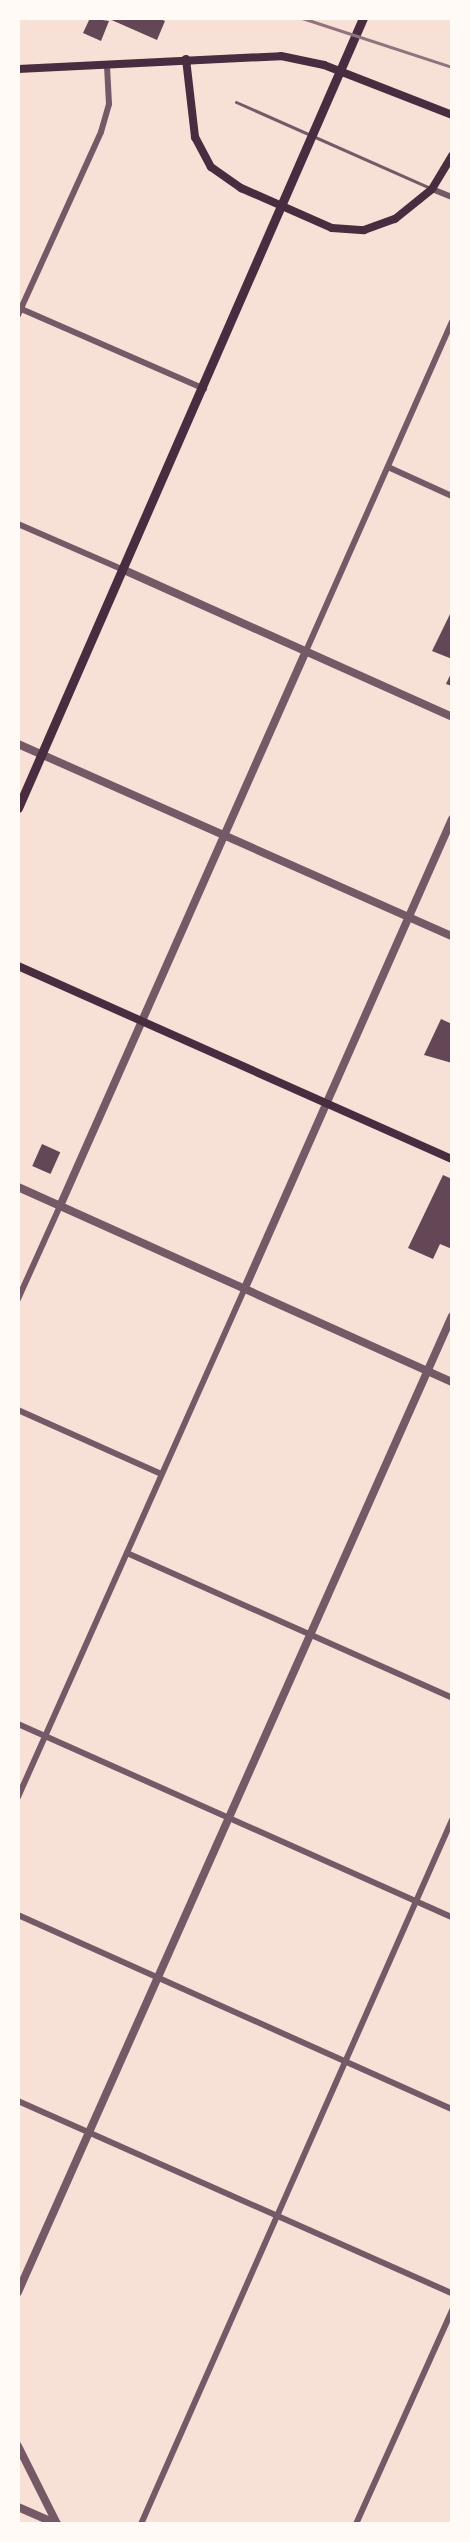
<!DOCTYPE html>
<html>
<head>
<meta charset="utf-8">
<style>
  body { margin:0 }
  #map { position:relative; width:470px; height:2542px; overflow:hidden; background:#f7e1d7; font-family:"IBM Plex Sans",sans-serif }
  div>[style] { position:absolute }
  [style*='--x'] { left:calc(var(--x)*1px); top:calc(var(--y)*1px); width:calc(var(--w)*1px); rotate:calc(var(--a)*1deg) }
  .building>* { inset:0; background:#644757; transform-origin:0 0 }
  .service>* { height:3px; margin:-1.5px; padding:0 1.5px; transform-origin:1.5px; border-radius:1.5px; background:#755966 }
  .minor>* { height:6px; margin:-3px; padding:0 3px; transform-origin:3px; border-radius:3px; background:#755966 }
  .tertiary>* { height:8px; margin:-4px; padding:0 4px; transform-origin:4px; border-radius:4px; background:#755966 }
  .secondary>* { height:8px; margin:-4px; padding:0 4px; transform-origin:4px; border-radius:4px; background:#4a2c40 }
  .primary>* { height:9px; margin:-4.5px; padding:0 4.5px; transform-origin:4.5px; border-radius:4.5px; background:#4a2c40 }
  .rail>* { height:3px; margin:-1.5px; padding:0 1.5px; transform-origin:1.5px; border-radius:1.5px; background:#8f747c }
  span { translate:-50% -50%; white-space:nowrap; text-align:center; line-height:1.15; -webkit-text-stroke:6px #fffaf5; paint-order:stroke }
  .frame { position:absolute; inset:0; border:20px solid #fffaf5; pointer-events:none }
</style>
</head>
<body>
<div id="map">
  <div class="building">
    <i style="clip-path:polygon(90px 18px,109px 21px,101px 41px,83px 33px)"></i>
    <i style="clip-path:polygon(107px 18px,158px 18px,165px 21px,157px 40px)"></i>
    <i style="clip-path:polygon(452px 610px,452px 659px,432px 651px)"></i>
    <i style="clip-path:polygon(452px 671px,452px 686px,446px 684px)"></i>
    <i style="clip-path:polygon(441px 1019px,452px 1024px,452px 1063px,424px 1055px)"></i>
    <i style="left:42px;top:1144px;width:20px;height:24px;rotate:24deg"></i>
    <i style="clip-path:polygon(443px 1175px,452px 1179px,452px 1249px,440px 1244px,433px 1259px,408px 1248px)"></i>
  </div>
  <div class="service">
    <i style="--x:236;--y:102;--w:212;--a:23.9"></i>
  </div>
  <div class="minor">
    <i style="--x:432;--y:189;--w:22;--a:22"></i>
    <i style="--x:19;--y:308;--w:202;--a:23.6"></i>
    <i style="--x:18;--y:315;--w:201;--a:-65.6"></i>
    <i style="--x:101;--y:132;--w:29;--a:-74"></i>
    <i style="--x:109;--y:104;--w:38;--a:-93"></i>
    <i style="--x:388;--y:467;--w:70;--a:24.4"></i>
    <i style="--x:18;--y:524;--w:116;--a:23.5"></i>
    <i style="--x:306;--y:651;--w:360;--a:-66.1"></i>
    <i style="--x:18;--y:1299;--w:102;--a:-65.7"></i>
    <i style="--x:18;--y:1410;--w:157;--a:24.1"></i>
    <i style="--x:127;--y:1553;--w:356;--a:24"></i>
    <i style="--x:18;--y:1724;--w:475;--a:24"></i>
    <i style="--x:18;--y:1797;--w:555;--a:-65.97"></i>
    <i style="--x:18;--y:1915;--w:475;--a:24.1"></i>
    <i style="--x:18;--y:2101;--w:475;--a:23.9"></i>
    <i style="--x:141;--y:2524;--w:770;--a:-66.17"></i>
    <i style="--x:356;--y:2524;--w:235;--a:-65.8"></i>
  </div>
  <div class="tertiary">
    <i style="--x:124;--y:570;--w:359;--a:24.1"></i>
    <i style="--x:18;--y:744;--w:475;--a:23.9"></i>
    <i style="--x:18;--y:1187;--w:476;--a:24.2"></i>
    <i style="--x:60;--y:1206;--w:607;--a:-66.1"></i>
    <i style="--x:244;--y:1290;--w:515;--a:-66.17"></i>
    <i style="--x:18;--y:2292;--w:1068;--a:-66.03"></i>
    <i style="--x:18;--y:2446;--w:87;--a:63.4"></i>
    <i style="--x:18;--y:2507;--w:43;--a:23.6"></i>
  </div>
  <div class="secondary">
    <i style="--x:186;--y:59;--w:79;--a:83.4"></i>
    <i style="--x:195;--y:137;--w:34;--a:62"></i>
    <i style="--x:211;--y:167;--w:37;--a:35"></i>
    <i style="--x:241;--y:188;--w:99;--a:23.7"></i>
    <i style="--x:332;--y:228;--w:32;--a:4"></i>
    <i style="--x:364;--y:230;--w:33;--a:-20"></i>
    <i style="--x:395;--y:219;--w:48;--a:-39"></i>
    <i style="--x:432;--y:189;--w:39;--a:-59"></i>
    <i style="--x:18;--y:69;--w:263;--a:-2.8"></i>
    <i style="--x:281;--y:56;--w:44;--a:11.8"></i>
    <i style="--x:324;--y:65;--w:137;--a:21.3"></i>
    <i style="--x:18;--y:966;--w:475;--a:24"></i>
  </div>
  <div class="primary">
    <i style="--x:18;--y:808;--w:862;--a:-66.41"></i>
  </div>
  <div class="rail">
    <i style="--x:302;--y:18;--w:158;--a:18.1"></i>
  </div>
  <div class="frame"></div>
</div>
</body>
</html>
